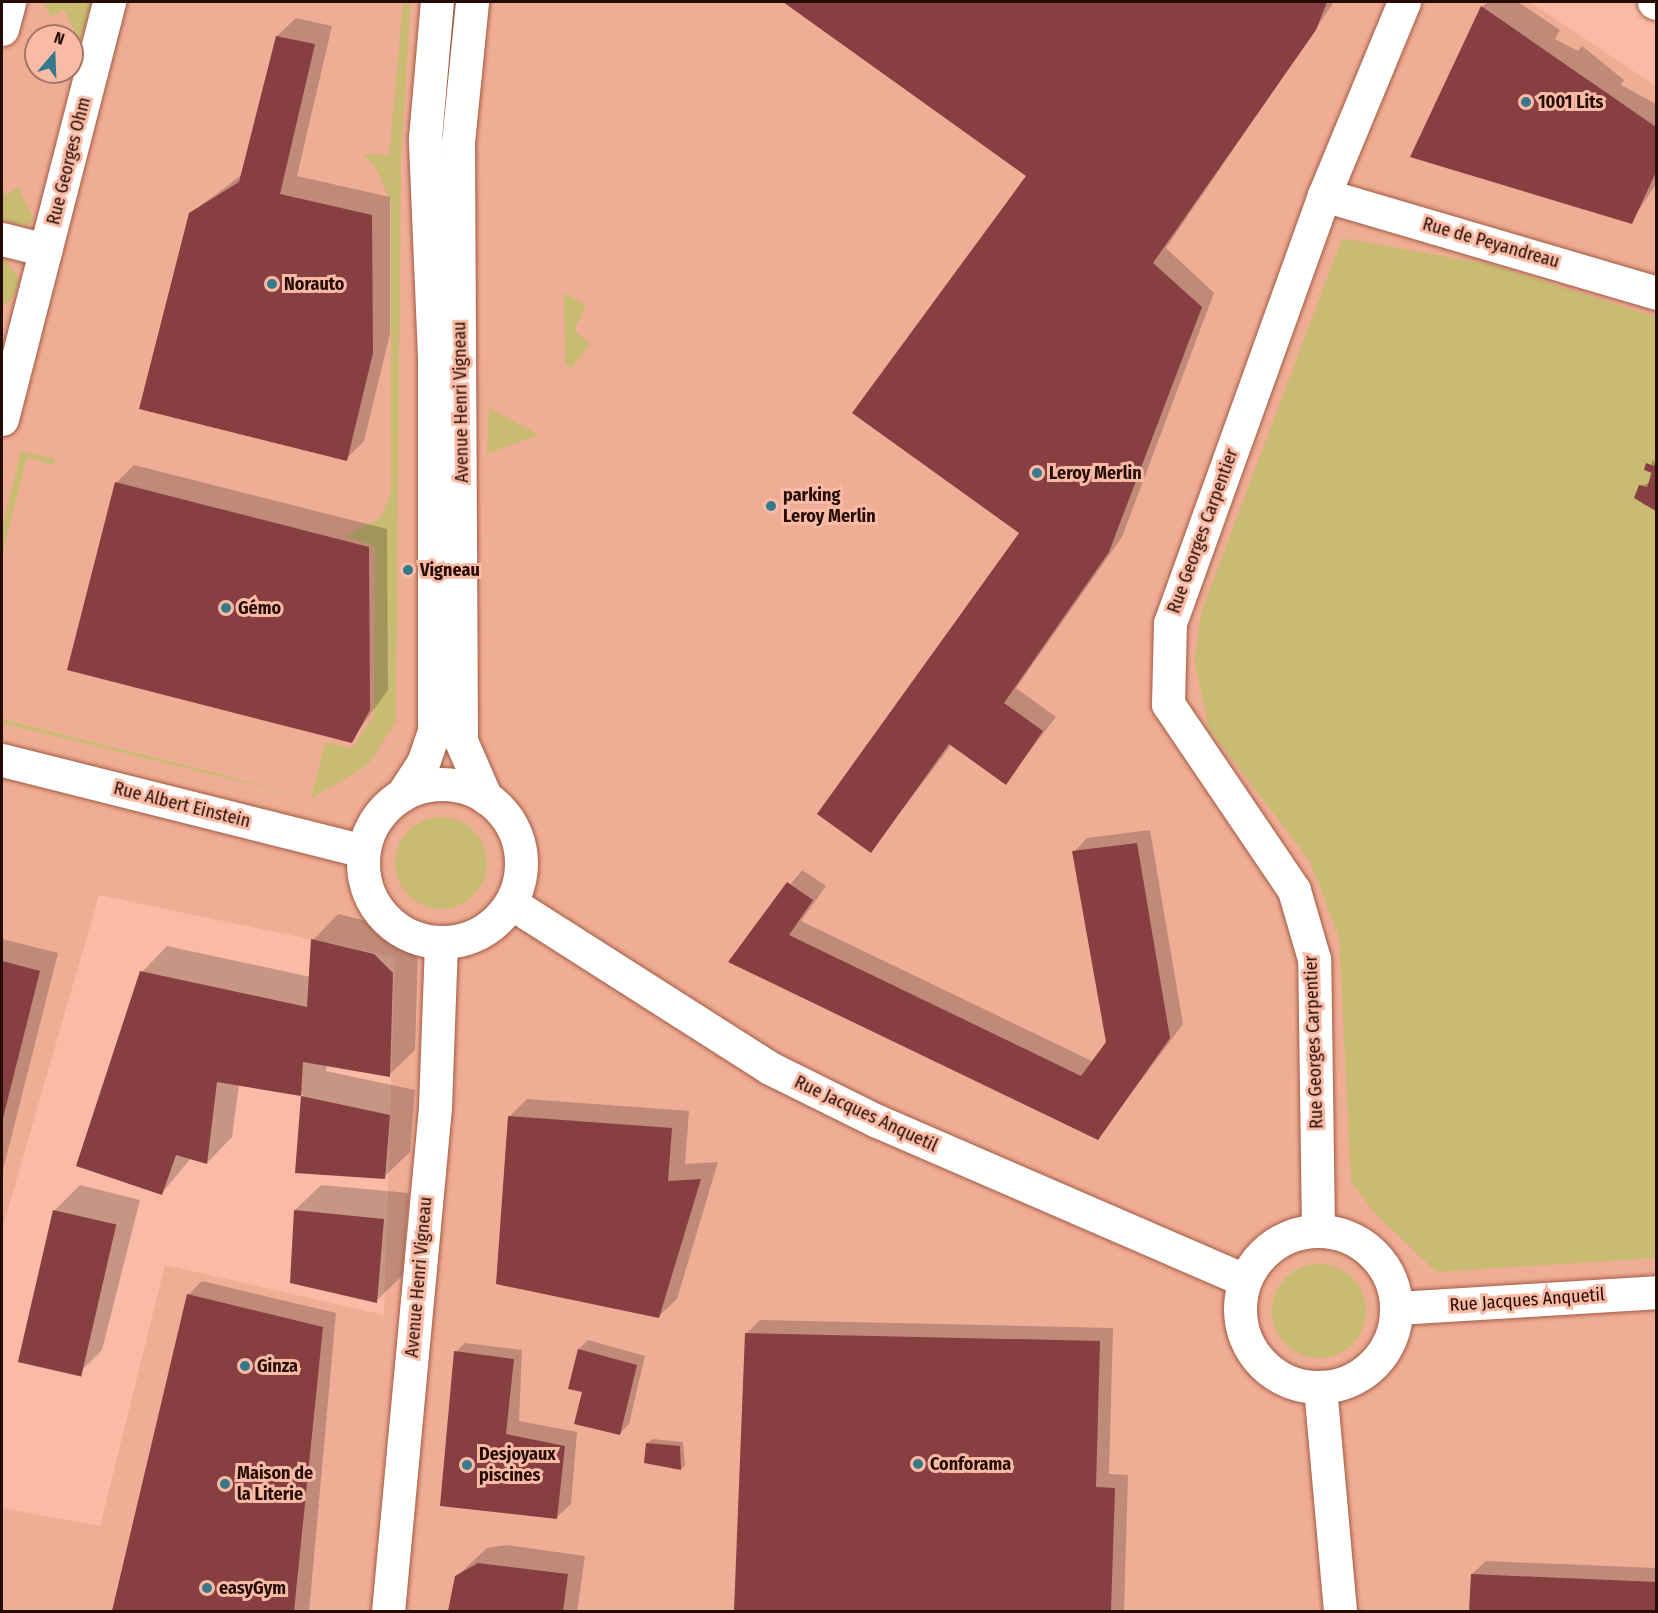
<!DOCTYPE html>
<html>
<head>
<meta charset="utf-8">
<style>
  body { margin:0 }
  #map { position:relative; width:1658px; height:1613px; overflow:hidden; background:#f9bba6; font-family:"Fira Sans Condensed",sans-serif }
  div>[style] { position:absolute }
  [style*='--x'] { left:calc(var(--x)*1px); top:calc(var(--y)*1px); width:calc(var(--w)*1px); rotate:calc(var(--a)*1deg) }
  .built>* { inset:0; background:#f0ad96 }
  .green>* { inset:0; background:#c9bc72 }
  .round { border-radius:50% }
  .shadow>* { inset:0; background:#0003 }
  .building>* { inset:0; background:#883f41; transform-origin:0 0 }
  .roads { filter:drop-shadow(0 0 2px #a05b43) drop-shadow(0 0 2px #a05b43) }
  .minor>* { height:33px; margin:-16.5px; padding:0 16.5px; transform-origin:16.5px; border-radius:16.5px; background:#fff }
  .minor>.ring { margin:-16.5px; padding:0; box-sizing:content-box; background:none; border:33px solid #fff; border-radius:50% }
  .tertiary>* { height:33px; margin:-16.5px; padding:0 16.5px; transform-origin:16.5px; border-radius:16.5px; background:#fff }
  .tertiary>.ring { margin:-16.5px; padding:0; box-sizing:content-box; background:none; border:33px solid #fff; border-radius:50% }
  .secondary>* { height:33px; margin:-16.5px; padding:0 16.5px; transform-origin:16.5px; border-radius:16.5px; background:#fff }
  .dots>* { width:16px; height:16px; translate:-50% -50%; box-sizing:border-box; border:3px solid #f9bba6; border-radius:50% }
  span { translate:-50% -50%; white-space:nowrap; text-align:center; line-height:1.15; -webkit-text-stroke:6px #f9bba6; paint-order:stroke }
  .poi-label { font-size:18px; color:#260b03; font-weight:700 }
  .left { translate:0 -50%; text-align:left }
  .street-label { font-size:18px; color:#260b03 }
  .frame { position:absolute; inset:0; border:3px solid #260b03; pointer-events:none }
  .north { position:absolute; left:24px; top:24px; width:60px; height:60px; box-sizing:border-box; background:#f9bba6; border:2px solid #a57565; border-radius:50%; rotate:19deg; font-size:16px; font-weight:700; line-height:24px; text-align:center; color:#260b03 }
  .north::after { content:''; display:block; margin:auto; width:21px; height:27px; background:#37788b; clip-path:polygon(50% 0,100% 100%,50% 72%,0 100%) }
</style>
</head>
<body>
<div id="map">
  <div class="built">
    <i style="clip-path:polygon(evenodd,2px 2px,1530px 2px,1656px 86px,1656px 1611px,2px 1611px,2px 1508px,100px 1526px,165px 1265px,384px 1315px,395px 957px,99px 895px,2px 1230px,2px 2px,36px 36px,72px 36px,72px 72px,36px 72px,36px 36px)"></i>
  </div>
  <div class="green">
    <i style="clip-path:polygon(43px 2px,91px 2px,80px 43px,64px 10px,51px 17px)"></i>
    <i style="clip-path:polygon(403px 2px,411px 2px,401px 158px,396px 722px,368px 765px,311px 799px,325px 742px,352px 748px,374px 715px,375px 546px,346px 536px,380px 518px,391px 494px,391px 204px,377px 170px,363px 154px,389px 155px)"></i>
    <i style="clip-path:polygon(18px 187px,34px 219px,27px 226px,2px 220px,2px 188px,5px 195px)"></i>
    <i style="clip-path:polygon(1342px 238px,1493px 265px,1656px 317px,1656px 1258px,1436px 1272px,1374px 1212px,1351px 1182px,1339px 937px,1309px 860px,1209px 729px,1194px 659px,1202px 610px)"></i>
    <i style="clip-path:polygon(2px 254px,19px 279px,13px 298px,2px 307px)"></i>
    <i style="clip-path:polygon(564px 293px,586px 305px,575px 330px,590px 344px,572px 368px,565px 364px)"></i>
    <i style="clip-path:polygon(489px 408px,539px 435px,487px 454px)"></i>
    <i style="clip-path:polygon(21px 451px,55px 459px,54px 465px,27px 458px,2px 556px,2px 527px)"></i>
    <i style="clip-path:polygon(2px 719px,220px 774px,308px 798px,2px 723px)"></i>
    <i class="round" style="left:395px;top:817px;width:92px;height:92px"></i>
    <i class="round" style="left:1272px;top:1264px;width:94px;height:94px"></i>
  </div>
  <div class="shadow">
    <i style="clip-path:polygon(785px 2px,1334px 2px,1166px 248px,1214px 293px,1122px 537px,1016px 688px,1056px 717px,1005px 783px,952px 744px,871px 851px,1021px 533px,1028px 176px)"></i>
    <i style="clip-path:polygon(1488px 2px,1518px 2px,1560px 30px,1555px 39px,1578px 51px,1582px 46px,1624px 80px,1621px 85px,1656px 104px,1656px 184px,1631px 222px,1482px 7px)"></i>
    <i style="clip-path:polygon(296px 18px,332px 26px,297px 176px,390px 197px,390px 334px,364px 441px,346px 459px,191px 213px,243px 174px,277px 36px)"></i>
    <i style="clip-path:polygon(1652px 460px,1656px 462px,1656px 509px,1642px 504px,1645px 495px,1640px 486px,1649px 483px)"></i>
    <i style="clip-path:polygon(134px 465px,387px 529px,388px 690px,351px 741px,116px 483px)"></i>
    <i style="clip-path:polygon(1150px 830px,1183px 1024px,1098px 1138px,730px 961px,802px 870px,826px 886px,801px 921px,1094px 1062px,1108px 1043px,1074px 852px,1087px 838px)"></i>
    <i style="clip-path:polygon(338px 914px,400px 929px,418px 947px,415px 1050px,389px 1075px,327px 1065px,326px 1071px,415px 1090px,410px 1152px,384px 1177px,297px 1171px,303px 1095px,239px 1084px,232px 1137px,207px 1163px,191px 1158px,162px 1193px,142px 972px,167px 946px,311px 977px,313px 940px)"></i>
    <i style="clip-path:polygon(2px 939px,58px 953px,2px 1174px)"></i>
    <i style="clip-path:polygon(527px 1099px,689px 1111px,685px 1164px,718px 1162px,677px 1299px,658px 1317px,509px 1117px)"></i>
    <i style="clip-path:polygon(80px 1185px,140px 1200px,102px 1350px,76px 1376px,55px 1210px)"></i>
    <i style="clip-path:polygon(321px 1185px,409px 1193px,402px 1276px,376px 1301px,295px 1210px)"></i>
    <i style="clip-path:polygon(202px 1281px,336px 1313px,309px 1612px,113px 1612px,189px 1294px)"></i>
    <i style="clip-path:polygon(760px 1320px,1113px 1328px,1109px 1474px,1128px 1475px,1124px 1612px,736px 1612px,746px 1334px)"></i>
    <i style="clip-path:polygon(588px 1340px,645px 1356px,629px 1424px,620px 1433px,583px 1391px,570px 1388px,579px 1349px)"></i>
    <i style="clip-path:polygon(465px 1343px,522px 1350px,519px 1421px,577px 1432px,571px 1504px,557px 1517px,456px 1352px)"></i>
    <i style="clip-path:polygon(652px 1439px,683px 1442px,685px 1465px,681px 1469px,648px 1443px)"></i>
    <i style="clip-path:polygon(507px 1545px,585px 1556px,577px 1612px,451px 1612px,456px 1577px,487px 1548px)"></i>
    <i style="clip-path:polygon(1486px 1561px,1656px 1568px,1656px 1612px,1471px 1612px,1472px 1574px)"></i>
  </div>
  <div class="building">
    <i style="clip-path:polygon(783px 2px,1327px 2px,1316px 30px,1153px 263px,1202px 307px,1109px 552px,1004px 703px,1043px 731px,1006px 785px,949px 744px,871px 853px,817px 814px,1019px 533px,852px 413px,1026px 176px)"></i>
    <i style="clip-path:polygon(1481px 6px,1656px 127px,1656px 172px,1632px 224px,1410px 157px)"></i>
    <i style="clip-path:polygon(276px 36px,315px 44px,280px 194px,372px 215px,373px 353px,347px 461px,139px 409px,189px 213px,239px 182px)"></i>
    <i style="clip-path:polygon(1656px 460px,1656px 511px,1634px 498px,1639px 485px,1647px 487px,1652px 473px,1644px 470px,1646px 463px,1654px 466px)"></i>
    <i style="clip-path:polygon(115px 482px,369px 547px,370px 710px,352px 743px,67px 670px)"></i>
    <i style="clip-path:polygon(1137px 843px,1170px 1038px,1098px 1140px,728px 962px,787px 882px,813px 900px,789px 935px,1081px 1076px,1106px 1042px,1072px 851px)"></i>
    <i style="clip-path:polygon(311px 939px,374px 954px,393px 973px,390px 1077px,303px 1062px,301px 1096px,217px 1082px,207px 1164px,176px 1155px,162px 1195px,76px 1166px,140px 971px,307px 1007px)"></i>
    <i style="clip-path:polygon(2px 961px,40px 971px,2px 1122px)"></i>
    <i style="clip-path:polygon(301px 1096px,390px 1115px,385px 1179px,295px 1173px)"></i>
    <i style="clip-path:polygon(508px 1116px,672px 1128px,668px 1181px,701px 1179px,659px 1318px,496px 1284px)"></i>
    <i style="left:53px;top:1210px;width:65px;height:156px;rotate:13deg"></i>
    <i style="clip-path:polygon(294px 1210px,384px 1219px,377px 1303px,290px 1283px)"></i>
    <i style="clip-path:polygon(187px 1294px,323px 1327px,294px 1611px,112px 1611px)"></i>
    <i style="clip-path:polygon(745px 1333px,1100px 1341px,1096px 1487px,1115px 1488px,1111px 1611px,734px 1611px)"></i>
    <i style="clip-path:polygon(578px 1349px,637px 1365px,620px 1435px,574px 1424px,582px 1392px,568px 1389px)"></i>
    <i style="clip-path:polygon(454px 1351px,514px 1359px,506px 1434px,565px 1446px,557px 1519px,440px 1506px)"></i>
    <i style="clip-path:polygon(646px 1443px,680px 1446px,681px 1470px,644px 1463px)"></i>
    <i style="clip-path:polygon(478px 1563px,568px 1574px,563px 1611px,448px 1611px,455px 1576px)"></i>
    <i style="clip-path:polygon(1471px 1574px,1656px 1582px,1656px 1611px,1469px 1611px)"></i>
  </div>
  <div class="roads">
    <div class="minor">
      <i style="--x:2;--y:29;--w:28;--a:-75"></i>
      <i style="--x:1324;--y:195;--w:346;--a:16.4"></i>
      <i style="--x:2;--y:239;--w:45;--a:14"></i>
      <i style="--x:2;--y:419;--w:431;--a:-75.6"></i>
      <i style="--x:2;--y:760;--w:372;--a:14.1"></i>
      <i style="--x:511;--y:903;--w:307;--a:32.5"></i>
      <i style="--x:770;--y:1068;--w:119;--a:26.4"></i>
      <i style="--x:877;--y:1121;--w:401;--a:23.4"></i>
      <i style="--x:1318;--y:1230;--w:271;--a:-90.8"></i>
      <i style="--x:1314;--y:959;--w:72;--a:-106.2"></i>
      <i style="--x:1294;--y:890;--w:225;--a:-124.1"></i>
      <i style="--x:1168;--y:704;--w:81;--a:-88.6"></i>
      <i style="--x:1170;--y:623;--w:455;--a:-70.2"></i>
      <i style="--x:1324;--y:195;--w:209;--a:-67.5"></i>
      <i class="ring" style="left:1240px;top:1231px;width:123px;height:123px"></i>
      <i style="--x:1397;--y:1308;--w:259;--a:-3.5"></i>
      <i style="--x:1320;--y:1387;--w:226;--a:84.9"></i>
    </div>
    <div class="tertiary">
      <i style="--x:472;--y:2;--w:141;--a:95.7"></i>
      <i style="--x:458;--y:142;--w:599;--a:89.71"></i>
      <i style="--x:461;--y:741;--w:62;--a:66.3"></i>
      <i class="ring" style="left:363px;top:784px;width:125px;height:125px"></i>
      <i style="--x:402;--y:795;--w:38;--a:-57"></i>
      <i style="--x:423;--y:763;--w:34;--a:-71"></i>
      <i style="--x:434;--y:731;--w:374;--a:-90"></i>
      <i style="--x:434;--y:357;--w:219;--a:-92.4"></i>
      <i style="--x:425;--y:138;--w:137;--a:-85"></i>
      <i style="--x:388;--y:1612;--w:507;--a:-84.68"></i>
      <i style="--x:435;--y:1107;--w:164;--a:-87.9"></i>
    </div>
    <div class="secondary">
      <i style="--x:1654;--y:2;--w:2;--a:27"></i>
    </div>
  </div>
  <div class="dots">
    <i style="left:1526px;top:102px;background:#37788b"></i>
    <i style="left:272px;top:284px;background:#37788b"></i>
    <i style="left:1037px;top:473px;background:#37788b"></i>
    <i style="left:771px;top:506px;background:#37788b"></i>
    <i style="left:408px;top:570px;background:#37788b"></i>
    <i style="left:226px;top:608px;background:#37788b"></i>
    <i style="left:245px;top:1366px;background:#37788b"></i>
    <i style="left:918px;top:1464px;background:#37788b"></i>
    <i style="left:467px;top:1465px;background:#37788b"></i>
    <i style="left:225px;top:1484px;background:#37788b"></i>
    <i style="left:207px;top:1588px;background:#37788b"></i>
  </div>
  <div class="poi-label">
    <span class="left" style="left:1538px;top:102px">1001 Lits</span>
    <span class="left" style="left:284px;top:284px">Norauto</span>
    <span class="left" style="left:1049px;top:473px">Leroy Merlin</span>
    <span class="left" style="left:783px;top:506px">parking<br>Leroy Merlin</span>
    <span class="left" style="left:420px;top:570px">Vigneau</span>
    <span class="left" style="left:238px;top:608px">Gémo</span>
    <span class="left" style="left:257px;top:1366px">Ginza</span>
    <span class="left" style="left:479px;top:1465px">Desjoyaux<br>piscines</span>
    <span class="left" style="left:930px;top:1464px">Conforama</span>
    <span class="left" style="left:237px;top:1484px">Maison de<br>la Literie</span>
    <span class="left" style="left:219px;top:1588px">easyGym</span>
  </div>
  <div class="street-label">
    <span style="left:69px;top:161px;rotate:-76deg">Rue Georges Ohm</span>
    <span style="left:1491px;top:243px;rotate:16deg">Rue de Peyandreau</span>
    <span style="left:461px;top:402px;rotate:-91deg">Avenue Henri Vigneau</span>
    <span style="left:1203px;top:531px;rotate:-70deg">Rue Georges Carpentier</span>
    <span style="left:182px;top:805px;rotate:14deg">Rue Albert Einstein</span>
    <span style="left:1314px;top:1042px;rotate:-92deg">Rue Georges Carpentier</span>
    <span style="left:866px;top:1114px;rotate:25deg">Rue Jacques Anquetil</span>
    <span style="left:419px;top:1277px;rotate:-85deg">Avenue Henri Vigneau</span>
    <span style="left:1527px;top:1300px;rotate:-4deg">Rue Jacques Anquetil</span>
  </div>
  <div class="frame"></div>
  <div class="north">N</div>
</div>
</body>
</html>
